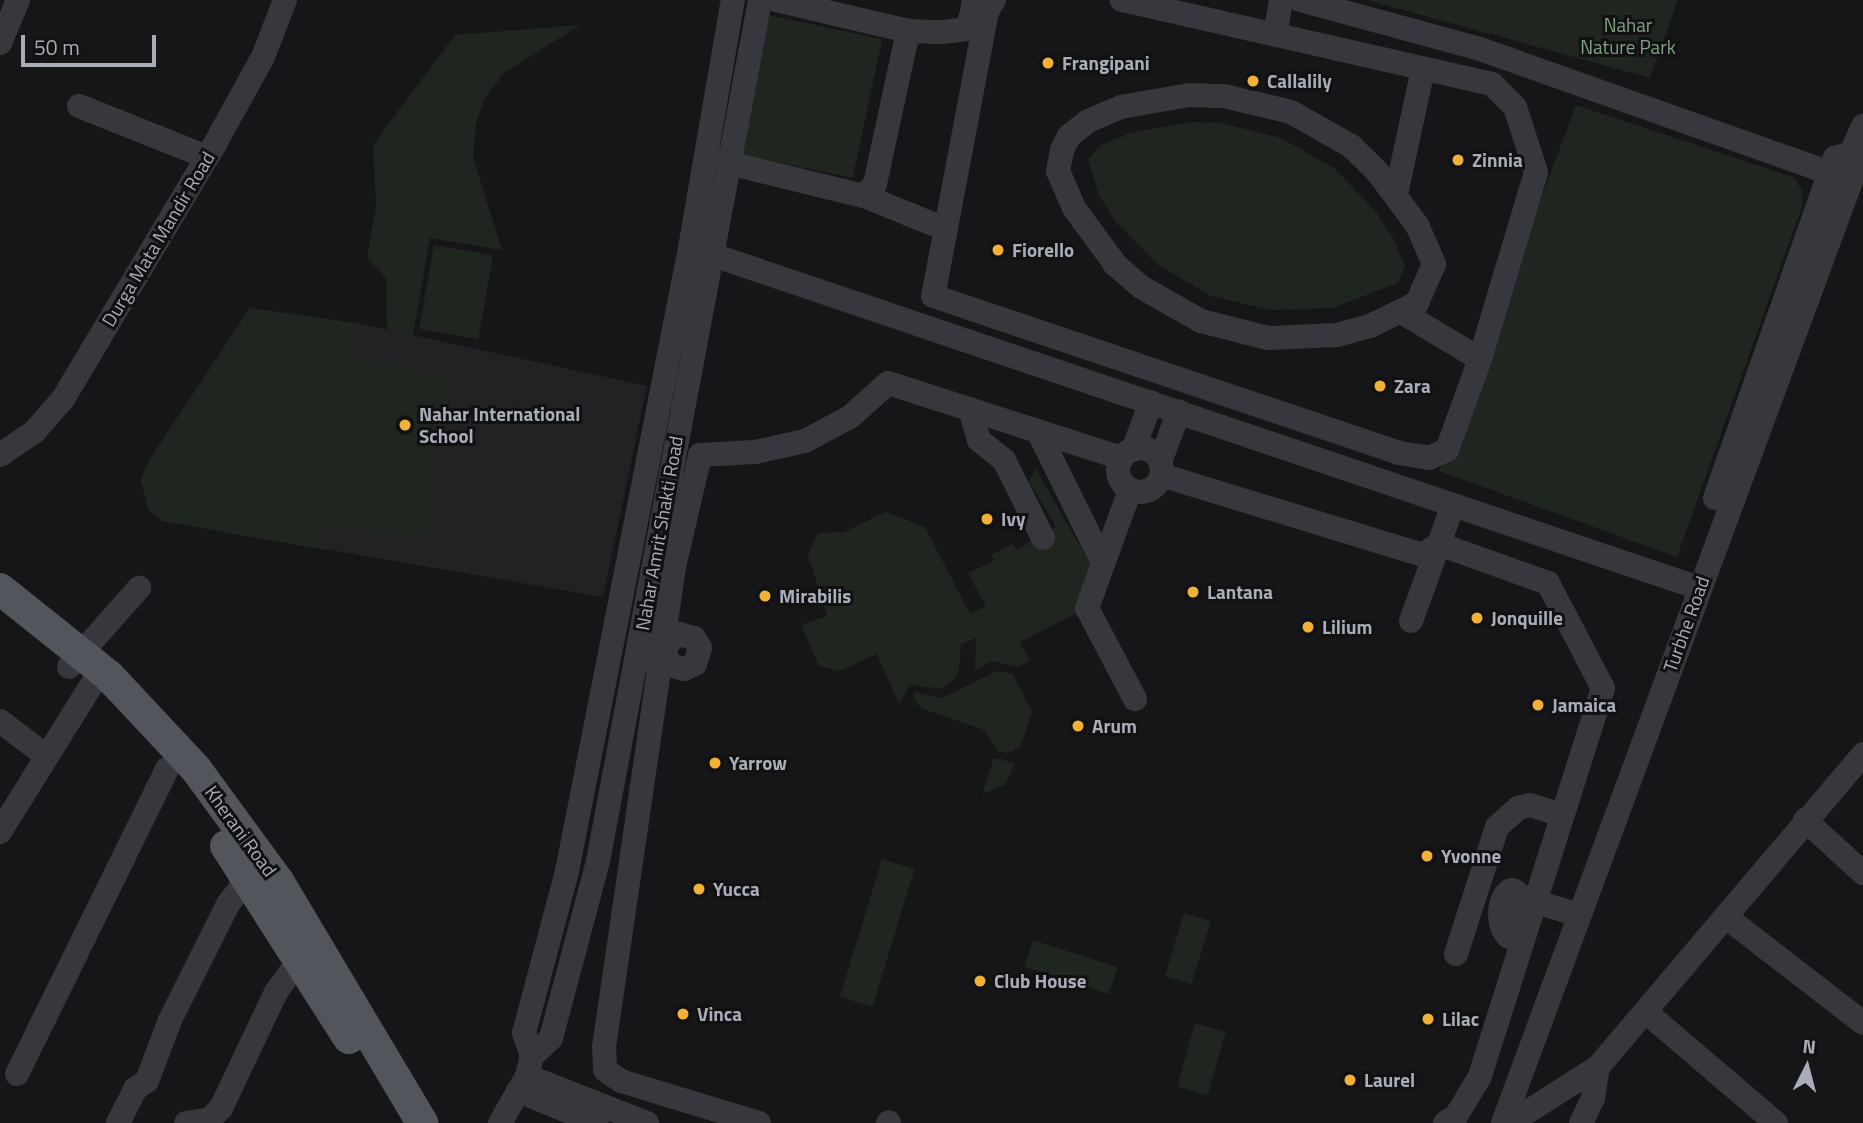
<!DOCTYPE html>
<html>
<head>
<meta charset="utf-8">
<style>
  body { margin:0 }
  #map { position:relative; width:1863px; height:1123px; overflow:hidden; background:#161618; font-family:"Titillium Web",sans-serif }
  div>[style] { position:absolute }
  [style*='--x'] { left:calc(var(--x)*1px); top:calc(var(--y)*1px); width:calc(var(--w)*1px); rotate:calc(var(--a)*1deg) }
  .built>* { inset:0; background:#222225 }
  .green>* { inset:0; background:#1e261f; transform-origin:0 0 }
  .minor>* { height:24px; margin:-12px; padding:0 12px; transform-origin:12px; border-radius:12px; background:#37383d }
  .minor>.ring { margin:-12px; padding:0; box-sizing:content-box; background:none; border:24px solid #37383d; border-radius:50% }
  .major>* { height:32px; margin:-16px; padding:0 16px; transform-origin:16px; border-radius:16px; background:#53555c }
  .dots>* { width:19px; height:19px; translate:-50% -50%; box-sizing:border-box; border:4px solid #111113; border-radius:50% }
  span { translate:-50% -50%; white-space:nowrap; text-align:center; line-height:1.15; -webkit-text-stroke:6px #111113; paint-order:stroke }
  .park-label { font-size:19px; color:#7fa381 }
  .poi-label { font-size:19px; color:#a8adb8; font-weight:700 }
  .left { translate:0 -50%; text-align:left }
  .street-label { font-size:19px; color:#a8adb8 }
  .north { position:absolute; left:1772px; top:1032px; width:70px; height:70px; -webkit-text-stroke:5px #111113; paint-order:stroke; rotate:6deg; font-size:19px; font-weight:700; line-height:28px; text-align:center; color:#a8adb8 }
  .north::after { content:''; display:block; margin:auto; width:24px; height:32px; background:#a8adb8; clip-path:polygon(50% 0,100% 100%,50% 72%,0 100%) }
  .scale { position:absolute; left:21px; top:35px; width:135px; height:32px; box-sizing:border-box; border:4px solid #a8adb8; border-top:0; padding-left:9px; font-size:21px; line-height:24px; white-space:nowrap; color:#a8adb8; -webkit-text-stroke:5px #111113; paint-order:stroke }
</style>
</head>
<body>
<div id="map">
  <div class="built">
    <i style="clip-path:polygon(250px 308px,361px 324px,647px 386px,603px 597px,162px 521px,149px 511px,141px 481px,146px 465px)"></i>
  </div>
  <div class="green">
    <i style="clip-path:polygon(1367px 0,1678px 0,1650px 78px)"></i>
    <i style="left:759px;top:13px;width:126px;height:142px;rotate:12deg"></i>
    <i style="clip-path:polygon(580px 25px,503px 74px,484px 100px,476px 122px,473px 157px,502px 250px,430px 238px,413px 335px,387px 330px,386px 278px,367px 258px,376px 206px,373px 145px,455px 35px)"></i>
    <i style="clip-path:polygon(1576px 105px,1793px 177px,1802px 190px,1803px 204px,1677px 557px,1439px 471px)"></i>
    <i style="clip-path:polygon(1190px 122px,1221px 123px,1281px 138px,1334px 168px,1376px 212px,1393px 238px,1405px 266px,1398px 283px,1332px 308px,1270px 310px,1211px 296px,1158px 265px,1115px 221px,1099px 195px,1088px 159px,1101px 145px,1130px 133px)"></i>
    <i style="left:434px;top:245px;width:60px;height:85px;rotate:10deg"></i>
    <i style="clip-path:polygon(250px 308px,361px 324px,356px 359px,452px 375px,426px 539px,329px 523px,325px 550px,162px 521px,149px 511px,141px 481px,146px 465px)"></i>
    <i style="clip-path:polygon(1036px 469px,1091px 566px,1077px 613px,1020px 642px,1030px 661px,1017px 667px,992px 661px,975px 670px,976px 638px,961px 644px,959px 670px,953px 680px,940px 689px,910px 685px,899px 704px,877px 654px,840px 671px,819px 666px,801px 625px,827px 616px,808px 554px,818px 533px,844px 532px,886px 512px,925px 527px,970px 614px,986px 606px,968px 573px,994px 561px,991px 555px,1013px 544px,1016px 550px,1056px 527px,1029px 481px)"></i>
    <i style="clip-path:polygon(997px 671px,1013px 674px,1032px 712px,1021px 746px,1009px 753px,999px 752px,984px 730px,921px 708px,913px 697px,915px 692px,942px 698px)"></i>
    <i style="clip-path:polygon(994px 758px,1015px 763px,1005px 785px,982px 794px)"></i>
    <i style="left:882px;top:859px;width:34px;height:144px;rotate:17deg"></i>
    <i style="left:1184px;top:913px;width:28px;height:66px;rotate:17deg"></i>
    <i style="left:1033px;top:940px;width:89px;height:28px;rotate:18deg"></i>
    <i style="left:1195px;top:1023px;width:32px;height:66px;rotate:16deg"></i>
  </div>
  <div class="minor">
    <i style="--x:776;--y:0;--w:136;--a:13.2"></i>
    <i style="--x:908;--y:31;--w:33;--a:2"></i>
    <i style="--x:941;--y:32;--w:27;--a:-6"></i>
    <i style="--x:968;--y:29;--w:30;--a:-78"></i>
    <i style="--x:994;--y:0;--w:13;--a:122"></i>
    <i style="--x:987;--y:11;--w:290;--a:100.7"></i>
    <i style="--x:933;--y:296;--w:492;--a:18.6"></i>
    <i style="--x:1399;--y:453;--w:30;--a:9"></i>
    <i style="--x:1429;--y:458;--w:20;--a:-24"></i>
    <i style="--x:1447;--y:450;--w:97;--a:-70.1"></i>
    <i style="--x:1480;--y:359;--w:195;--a:-73.3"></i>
    <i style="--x:1536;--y:172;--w:68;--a:-107.9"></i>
    <i style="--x:1515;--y:107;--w:33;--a:-135"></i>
    <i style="--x:1492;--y:84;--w:380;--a:-167.2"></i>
    <i style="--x:1300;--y:0;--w:183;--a:15.2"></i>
    <i style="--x:1477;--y:48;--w:389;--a:19.5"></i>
    <i style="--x:1275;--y:35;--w:36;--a:-80"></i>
    <i style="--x:0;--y:43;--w:47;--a:-67.3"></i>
    <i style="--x:1189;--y:95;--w:35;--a:2"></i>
    <i style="--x:1224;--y:96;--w:69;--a:13.4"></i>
    <i style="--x:1291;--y:112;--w:69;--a:29.5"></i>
    <i style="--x:1351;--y:146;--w:35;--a:44"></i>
    <i style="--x:1376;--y:170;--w:69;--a:53.3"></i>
    <i style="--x:1417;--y:225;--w:43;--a:66.4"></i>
    <i style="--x:1434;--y:264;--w:43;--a:113.6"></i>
    <i style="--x:1417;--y:303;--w:52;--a:153.9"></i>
    <i style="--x:1370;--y:326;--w:34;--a:165"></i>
    <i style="--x:1337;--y:335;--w:69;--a:177.5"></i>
    <i style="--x:1268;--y:338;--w:69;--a:-165.8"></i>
    <i style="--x:1201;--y:321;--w:69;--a:-150.5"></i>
    <i style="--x:1141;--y:287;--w:35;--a:-139"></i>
    <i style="--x:1115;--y:264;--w:69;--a:-126.2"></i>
    <i style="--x:1074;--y:208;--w:40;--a:-113.4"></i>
    <i style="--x:1058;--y:171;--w:21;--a:-79"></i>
    <i style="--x:1062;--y:150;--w:16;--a:-63"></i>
    <i style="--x:1069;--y:136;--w:24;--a:-38"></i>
    <i style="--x:1088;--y:121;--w:36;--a:-23"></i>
    <i style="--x:1121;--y:107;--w:69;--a:-10"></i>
    <i style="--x:79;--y:106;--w:138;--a:21.7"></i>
    <i style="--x:716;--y:160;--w:152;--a:13.7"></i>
    <i style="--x:864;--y:196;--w:74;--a:22.1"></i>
    <i style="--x:1396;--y:194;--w:128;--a:-77.8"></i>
    <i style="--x:864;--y:196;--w:16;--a:-47"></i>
    <i style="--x:875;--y:184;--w:157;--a:-77.8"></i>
    <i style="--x:698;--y:250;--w:1057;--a:18.66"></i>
    <i style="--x:1403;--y:313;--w:90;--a:30.9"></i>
    <i style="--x:970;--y:409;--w:32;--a:74"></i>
    <i style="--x:979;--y:440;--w:32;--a:39"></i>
    <i style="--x:1004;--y:460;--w:87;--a:63.4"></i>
    <i style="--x:1038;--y:431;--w:145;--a:63.8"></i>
    <i class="ring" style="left:1118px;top:448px;width:20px;height:20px"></i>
    <i style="--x:1133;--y:450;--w:51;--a:-69.4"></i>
    <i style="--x:0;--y:455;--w:41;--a:-34.1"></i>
    <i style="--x:34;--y:432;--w:44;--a:-48.7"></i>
    <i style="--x:63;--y:399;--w:299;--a:-59.2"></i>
    <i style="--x:216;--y:142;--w:97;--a:-61.1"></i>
    <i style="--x:263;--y:57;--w:61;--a:-68.9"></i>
    <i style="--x:1160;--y:462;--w:54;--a:-69.6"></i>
    <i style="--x:1161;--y:475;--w:273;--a:17"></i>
    <i style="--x:1422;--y:555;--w:20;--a:-33"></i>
    <i style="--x:1439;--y:544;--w:116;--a:19.7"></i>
    <i style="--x:1548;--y:583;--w:119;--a:62.4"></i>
    <i style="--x:1603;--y:688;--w:409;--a:107.6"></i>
    <i style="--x:1479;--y:1078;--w:44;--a:121.2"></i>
    <i style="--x:1456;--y:1116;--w:13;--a:148"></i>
    <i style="--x:1130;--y:490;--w:126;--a:110"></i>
    <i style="--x:1087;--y:608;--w:103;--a:62.2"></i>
    <i style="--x:1715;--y:498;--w:361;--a:-70.6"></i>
    <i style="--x:1835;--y:158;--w:17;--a:-17"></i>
    <i style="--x:1411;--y:621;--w:123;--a:-70.1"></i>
    <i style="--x:645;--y:659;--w:40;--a:14.4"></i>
    <i style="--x:684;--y:669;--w:12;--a:-24"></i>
    <i style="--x:695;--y:664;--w:17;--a:-73"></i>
    <i style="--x:700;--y:648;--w:12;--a:-121"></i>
    <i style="--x:694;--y:638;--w:16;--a:-165"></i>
    <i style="--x:679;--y:634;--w:16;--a:142"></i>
    <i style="--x:666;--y:644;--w:14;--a:90"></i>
    <i style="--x:69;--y:667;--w:106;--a:-48.5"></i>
    <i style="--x:0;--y:721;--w:56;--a:37.1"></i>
    <i style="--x:1805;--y:820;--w:79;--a:42.4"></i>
    <i style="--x:0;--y:832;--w:191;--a:-58.1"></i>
    <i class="ring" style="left:1500px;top:890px;width:-2px;height:-2px"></i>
    <i style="--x:1522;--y:898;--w:59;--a:16.6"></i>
    <i style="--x:1726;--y:917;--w:173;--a:37.7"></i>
    <i style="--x:1456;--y:954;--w:133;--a:-72.1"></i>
    <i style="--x:1497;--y:827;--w:28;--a:-42"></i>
    <i style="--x:1518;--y:808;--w:12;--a:-14"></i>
    <i style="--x:1530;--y:805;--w:34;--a:17"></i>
    <i style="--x:1647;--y:1013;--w:170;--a:40.5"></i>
    <i style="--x:532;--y:1056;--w:24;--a:-109"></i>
    <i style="--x:524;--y:1033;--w:168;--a:-75.1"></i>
    <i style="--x:567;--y:871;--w:635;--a:-78.83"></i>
    <i style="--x:690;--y:248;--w:252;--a:-80.2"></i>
    <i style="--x:17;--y:1074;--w:340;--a:-63.8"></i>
    <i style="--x:527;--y:1076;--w:129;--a:21.4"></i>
    <i style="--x:518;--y:1091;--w:85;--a:22.1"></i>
    <i style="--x:118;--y:1123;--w:38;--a:-63"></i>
    <i style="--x:135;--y:1089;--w:14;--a:-34"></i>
    <i style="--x:147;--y:1081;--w:65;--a:-69.3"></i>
    <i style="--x:170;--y:1020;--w:130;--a:-63.4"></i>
    <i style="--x:228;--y:904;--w:48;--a:-51.7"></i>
    <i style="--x:186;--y:1123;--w:24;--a:-9"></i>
    <i style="--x:210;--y:1119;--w:16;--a:-45"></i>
    <i style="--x:221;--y:1108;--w:128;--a:-64.6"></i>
    <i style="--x:276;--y:992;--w:54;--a:-54"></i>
    <i style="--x:500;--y:1123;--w:54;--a:-60.1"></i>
    <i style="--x:527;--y:1076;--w:21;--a:-76"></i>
    <i style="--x:532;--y:1056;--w:26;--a:-43"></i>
    <i style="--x:551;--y:1038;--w:183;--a:-75.1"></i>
    <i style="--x:598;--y:861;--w:876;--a:-79.34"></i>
    <i style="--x:759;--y:1123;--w:144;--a:-163.1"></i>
    <i style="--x:621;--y:1081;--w:19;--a:-145"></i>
    <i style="--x:605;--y:1070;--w:23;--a:-92"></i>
    <i style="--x:604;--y:1047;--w:485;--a:-81.7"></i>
    <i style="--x:674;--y:567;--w:115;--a:-76.9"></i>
    <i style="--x:700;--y:455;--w:55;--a:-3.1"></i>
    <i style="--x:755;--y:452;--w:51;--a:-12.4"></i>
    <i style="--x:805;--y:441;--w:51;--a:-28.1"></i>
    <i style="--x:850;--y:417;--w:51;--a:-41.8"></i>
    <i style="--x:888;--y:383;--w:246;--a:17.8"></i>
    <i style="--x:888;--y:1123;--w:1;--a:-45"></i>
    <i style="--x:1503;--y:1123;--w:1004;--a:-69.72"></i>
    <i style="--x:1851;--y:181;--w:16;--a:-75"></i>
    <i style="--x:1855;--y:166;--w:14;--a:-107"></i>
    <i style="--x:1851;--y:153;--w:30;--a:-66"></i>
    <i style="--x:1510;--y:1123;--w:104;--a:-32.5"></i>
    <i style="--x:1598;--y:1067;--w:410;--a:-49.7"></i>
    <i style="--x:1581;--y:1123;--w:28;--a:-64"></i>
    <i style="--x:1593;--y:1098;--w:31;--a:-81"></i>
  </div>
  <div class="major">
    <i style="--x:0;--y:589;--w:139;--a:38.6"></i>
    <i style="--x:109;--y:676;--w:127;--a:46.9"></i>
    <i style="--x:196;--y:769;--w:139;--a:53.8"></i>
    <i style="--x:278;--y:881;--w:282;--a:59.2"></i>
    <i style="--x:226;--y:846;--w:228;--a:57.4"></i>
  </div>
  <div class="dots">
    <i style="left:1048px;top:63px;background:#f2b134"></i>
    <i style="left:1253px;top:81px;background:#f2b134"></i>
    <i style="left:1458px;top:160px;background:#f2b134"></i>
    <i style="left:998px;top:250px;background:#f2b134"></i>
    <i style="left:1380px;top:386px;background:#f2b134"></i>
    <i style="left:405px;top:425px;background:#f2b134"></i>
    <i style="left:987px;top:519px;background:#f2b134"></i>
    <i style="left:1193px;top:592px;background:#f2b134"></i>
    <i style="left:765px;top:596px;background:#f2b134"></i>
    <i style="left:1477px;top:618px;background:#f2b134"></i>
    <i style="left:1308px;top:627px;background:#f2b134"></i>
    <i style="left:1538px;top:705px;background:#f2b134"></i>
    <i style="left:1078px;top:726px;background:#f2b134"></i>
    <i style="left:715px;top:763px;background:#f2b134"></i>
    <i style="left:1427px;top:856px;background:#f2b134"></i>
    <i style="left:699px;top:889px;background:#f2b134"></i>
    <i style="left:980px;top:981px;background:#f2b134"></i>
    <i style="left:683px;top:1014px;background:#f2b134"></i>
    <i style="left:1428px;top:1019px;background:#f2b134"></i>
    <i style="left:1350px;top:1080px;background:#f2b134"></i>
  </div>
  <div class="park-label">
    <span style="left:1628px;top:36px">Nahar<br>Nature Park</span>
  </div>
  <div class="poi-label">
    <span class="left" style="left:1062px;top:63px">Frangipani</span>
    <span class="left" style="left:1267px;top:81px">Callalily</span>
    <span class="left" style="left:1472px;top:160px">Zinnia</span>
    <span class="left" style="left:1012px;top:250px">Fiorello</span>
    <span class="left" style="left:1394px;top:386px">Zara</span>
    <span class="left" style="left:419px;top:425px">Nahar International<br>School</span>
    <span class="left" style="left:1001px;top:519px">Ivy</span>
    <span class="left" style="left:1207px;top:592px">Lantana</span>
    <span class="left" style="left:779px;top:596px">Mirabilis</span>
    <span class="left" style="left:1491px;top:618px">Jonquille</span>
    <span class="left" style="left:1322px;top:627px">Lilium</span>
    <span class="left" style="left:1552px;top:705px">Jamaica</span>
    <span class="left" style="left:1092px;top:726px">Arum</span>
    <span class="left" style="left:729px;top:763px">Yarrow</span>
    <span class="left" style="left:1441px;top:856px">Yvonne</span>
    <span class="left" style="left:713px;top:889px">Yucca</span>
    <span class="left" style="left:994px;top:981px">Club House</span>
    <span class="left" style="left:697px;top:1014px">Vinca</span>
    <span class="left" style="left:1442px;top:1019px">Lilac</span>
    <span class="left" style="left:1364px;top:1080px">Laurel</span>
  </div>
  <div class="street-label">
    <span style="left:158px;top:239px;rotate:-59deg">Durga Mata Mandir Road</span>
    <span style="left:659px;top:533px;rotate:-80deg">Nahar Amrit Shakti Road</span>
    <span style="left:1686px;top:624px;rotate:-70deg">Turbhe Road</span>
    <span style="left:241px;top:831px;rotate:54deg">Kherani Road</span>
  </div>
  <div class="north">N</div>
  <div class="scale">50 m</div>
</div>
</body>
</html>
